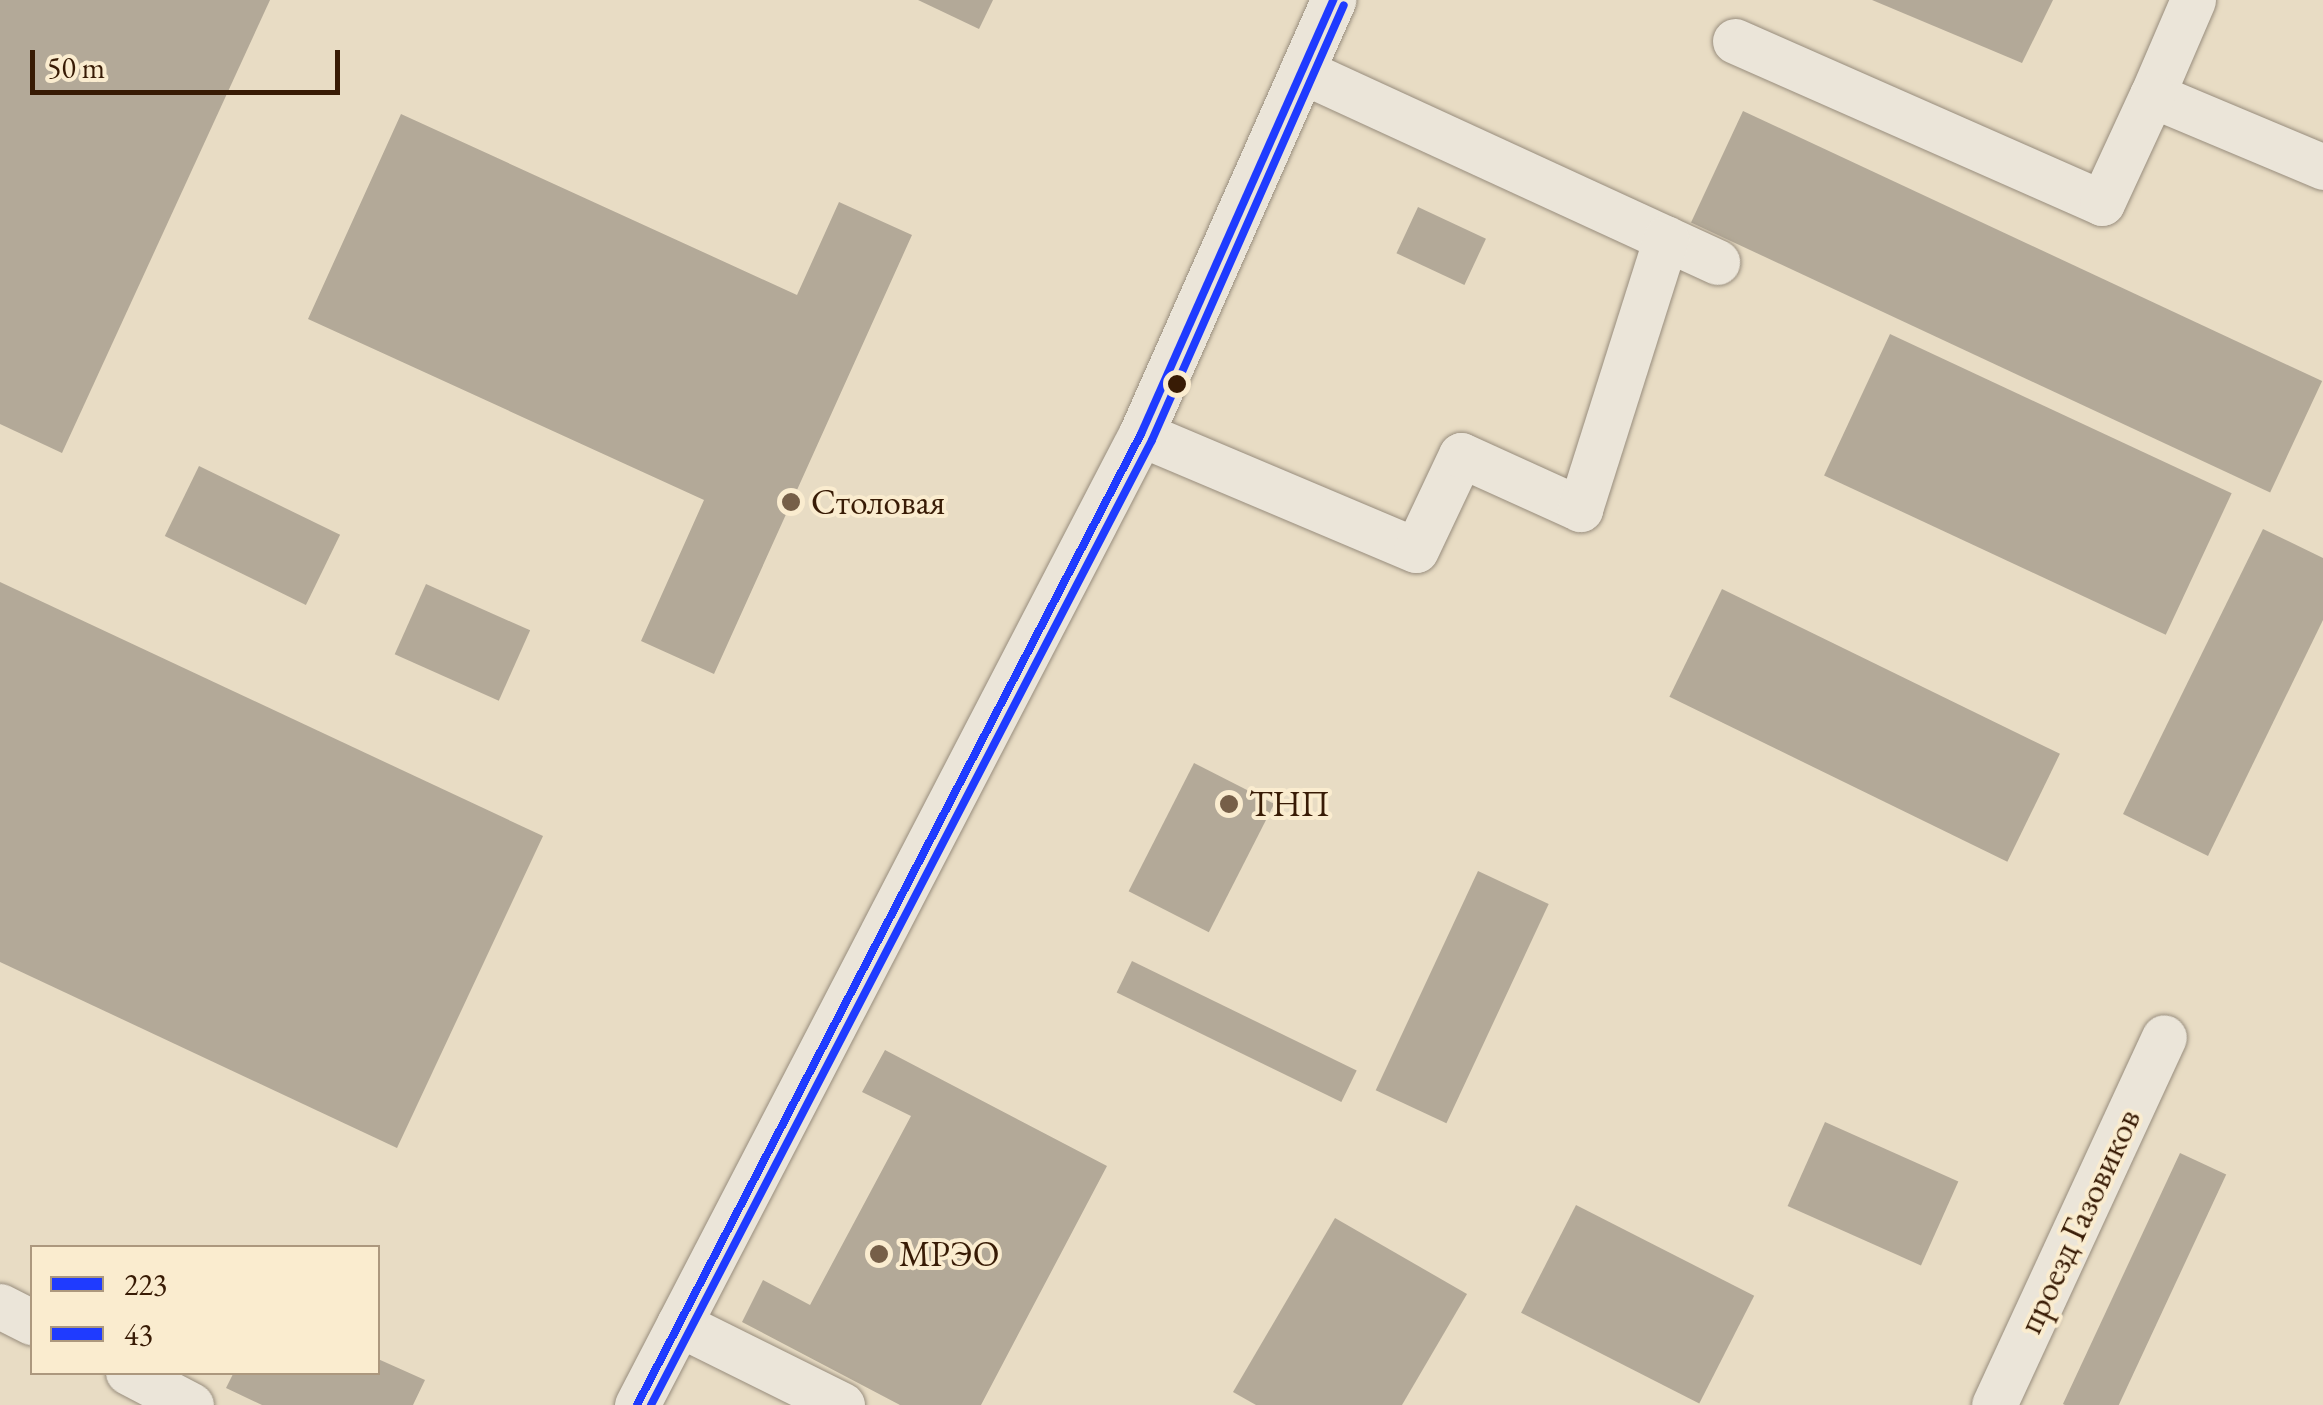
<!DOCTYPE html>
<html>
<head>
<meta charset="utf-8">
<style>
  body { margin:0 }
  #map { position:relative; width:2323px; height:1405px; overflow:hidden; background:#e8dcc4; font-family:"EB Garamond",serif }
  div>[style] { position:absolute }
  [style*='--x'] { left:calc(var(--x)*1px); top:calc(var(--y)*1px); width:calc(var(--w)*1px); rotate:calc(var(--a)*1deg) }
  .building>* { inset:0; background:#b3a998; transform-origin:0 0 }
  .roads { filter:drop-shadow(0 0 2px #988d7d) drop-shadow(0 0 2px #988d7d) }
  .minor>* { height:45px; margin:-22.5px; padding:0 22.5px; transform-origin:22.5px; border-radius:22.5px; background:#ebe5d9 }
  .bus-1>* { height:8px; margin:-4px; padding:0 4px; transform-origin:4px; border-radius:4px; background:#1f3bff }
  .bus-2>* { height:8px; margin:-4px; padding:0 4px; transform-origin:4px; border-radius:4px; background:#1f3bff }
  .dots>* { width:28px; height:28px; translate:-50% -50%; box-sizing:border-box; border:5px solid #faeccf; border-radius:50% }
  span { translate:-50% -50%; white-space:nowrap; text-align:center; line-height:1.15; -webkit-text-stroke:8px #faeccf; paint-order:stroke }
  .poi-label { font-size:35px; color:#381b05 }
  .left { translate:0 -50%; text-align:left }
  .street-label { font-size:35px; color:#381b05 }
  .legend { position:absolute; left:30px; top:1245px; width:350px; height:130px; box-sizing:border-box; background:#faeccf; border:2px solid #ac987e; margin:0; padding:12px 18px; list-style:none; font-size:30px; color:#381b05 }
  .legend li { display:flex; align-items:center; gap:20px; height:50px }
  .legend b { width:50px; border:2px solid #ac987e }
  .scale { position:absolute; left:30px; top:50px; width:310px; height:45px; box-sizing:border-box; border:5px solid #381b05; border-top:0; padding-left:12px; font-size:30px; line-height:35px; white-space:nowrap; color:#381b05; -webkit-text-stroke:8px #faeccf; paint-order:stroke }
</style>
</head>
<body>
<div id="map">
  <div class="building">
    <i style="clip-path:polygon(0 0,270px 0,62px 453px,0 424px)"></i>
    <i style="clip-path:polygon(918px 0,993px 0,979px 29px)"></i>
    <i style="clip-path:polygon(1872px 0,2053px 0,2022px 63px)"></i>
    <i style="left:1743px;top:111px;width:639px;height:123px;rotate:25deg"></i>
    <i style="clip-path:polygon(401px 114px,797px 295px,839px 202px,912px 235px,714px 674px,641px 641px,704px 500px,308px 319px)"></i>
    <i style="left:1418px;top:207px;width:75px;height:51px;rotate:25deg"></i>
    <i style="left:1890px;top:334px;width:377px;height:156px;rotate:25deg"></i>
    <i style="left:199px;top:466px;width:157px;height:78px;rotate:26deg"></i>
    <i style="clip-path:polygon(2263px 529px,2323px 558px,2323px 620px,2208px 856px,2123px 814px)"></i>
    <i style="clip-path:polygon(0 582px,543px 836px,397px 1148px,0 962px)"></i>
    <i style="left:426px;top:584px;width:114px;height:77px;rotate:24deg"></i>
    <i style="left:1722px;top:589px;width:376px;height:120px;rotate:26deg"></i>
    <i style="left:1194px;top:763px;width:90px;height:144px;rotate:27deg"></i>
    <i style="left:1478px;top:871px;width:78px;height:242px;rotate:25deg"></i>
    <i style="left:1132px;top:961px;width:250px;height:35px;rotate:26deg"></i>
    <i style="clip-path:polygon(885px 1050px,1107px 1166px,981px 1405px,900px 1405px,742px 1322px,763px 1280px,810px 1305px,911px 1116px,862px 1092px)"></i>
    <i style="left:1825px;top:1122px;width:146px;height:92px;rotate:24deg"></i>
    <i style="left:2180px;top:1153px;width:51px;height:277px;rotate:25deg"></i>
    <i style="left:1576px;top:1205px;width:200px;height:121px;rotate:27deg"></i>
    <i style="clip-path:polygon(1335px 1218px,1467px 1294px,1402px 1405px,1256px 1405px,1233px 1392px)"></i>
    <i style="clip-path:polygon(378px 1359px,425px 1380px,413px 1405px,262px 1405px,226px 1388px,234px 1372px,378px 1372px)"></i>
  </div>
  <div class="roads">
    <div class="minor">
      <i style="--x:2193;--y:0;--w:103;--a:113.3"></i>
      <i style="--x:2152;--y:95;--w:186;--a:22.8"></i>
      <i style="--x:1735;--y:41;--w:401;--a:23.8"></i>
      <i style="--x:2102;--y:203;--w:119;--a:-65.2"></i>
      <i style="--x:1302;--y:71;--w:457;--a:24.7"></i>
      <i style="--x:1141;--y:434;--w:298;--a:22.9"></i>
      <i style="--x:1416;--y:550;--w:105;--a:-64.7"></i>
      <i style="--x:1461;--y:455;--w:131;--a:24.4"></i>
      <i style="--x:1580;--y:509;--w:284;--a:-72.4"></i>
      <i style="--x:0;--y:1306;--w:36;--a:27"></i>
      <i style="--x:679;--y:1324;--w:182;--a:26.4"></i>
      <i style="--x:128;--y:1372;--w:71;--a:27.6"></i>
      <i style="--x:637;--y:1405;--w:1094;--a:-62.57"></i>
      <i style="--x:1141;--y:434;--w:475;--a:-66.1"></i>
      <i style="--x:1994;--y:1405;--w:405;--a:-65.2"></i>
    </div>
  </div>
  <div class="bus-1">
    <i style="--x:637;--y:1405;--w:1094;--a:-62.57"></i>
    <i style="--x:1141;--y:434;--w:475;--a:-66.1"></i>
  </div>
  <div class="bus-2">
    <i style="--x:651;--y:1405;--w:1087;--a:-62.56"></i>
    <i style="--x:1152;--y:440;--w:475;--a:-66.2"></i>
  </div>
  <div class="dots">
    <i style="left:1177px;top:384px;background:#381b05"></i>
    <i style="left:791px;top:502px;background:#765f48"></i>
    <i style="left:1229px;top:804px;background:#765f48"></i>
    <i style="left:879px;top:1254px;background:#765f48"></i>
  </div>
  <div class="poi-label">
    <span class="left" style="left:811px;top:502px">Столовая</span>
    <span class="left" style="left:1249px;top:804px">ТНП</span>
    <span class="left" style="left:899px;top:1254px">МРЭО</span>
  </div>
  <div class="street-label">
    <span style="left:2079px;top:1221px;rotate:-65deg">проезд Газовиков</span>
  </div>
  <ul class="legend">
  <li><b style="height:12px;background:#1f3bff"></b>223</li>
  <li><b style="height:12px;background:#1f3bff"></b>43</li>
  </ul>
  <div class="scale">50 m</div>
</div>
</body>
</html>
